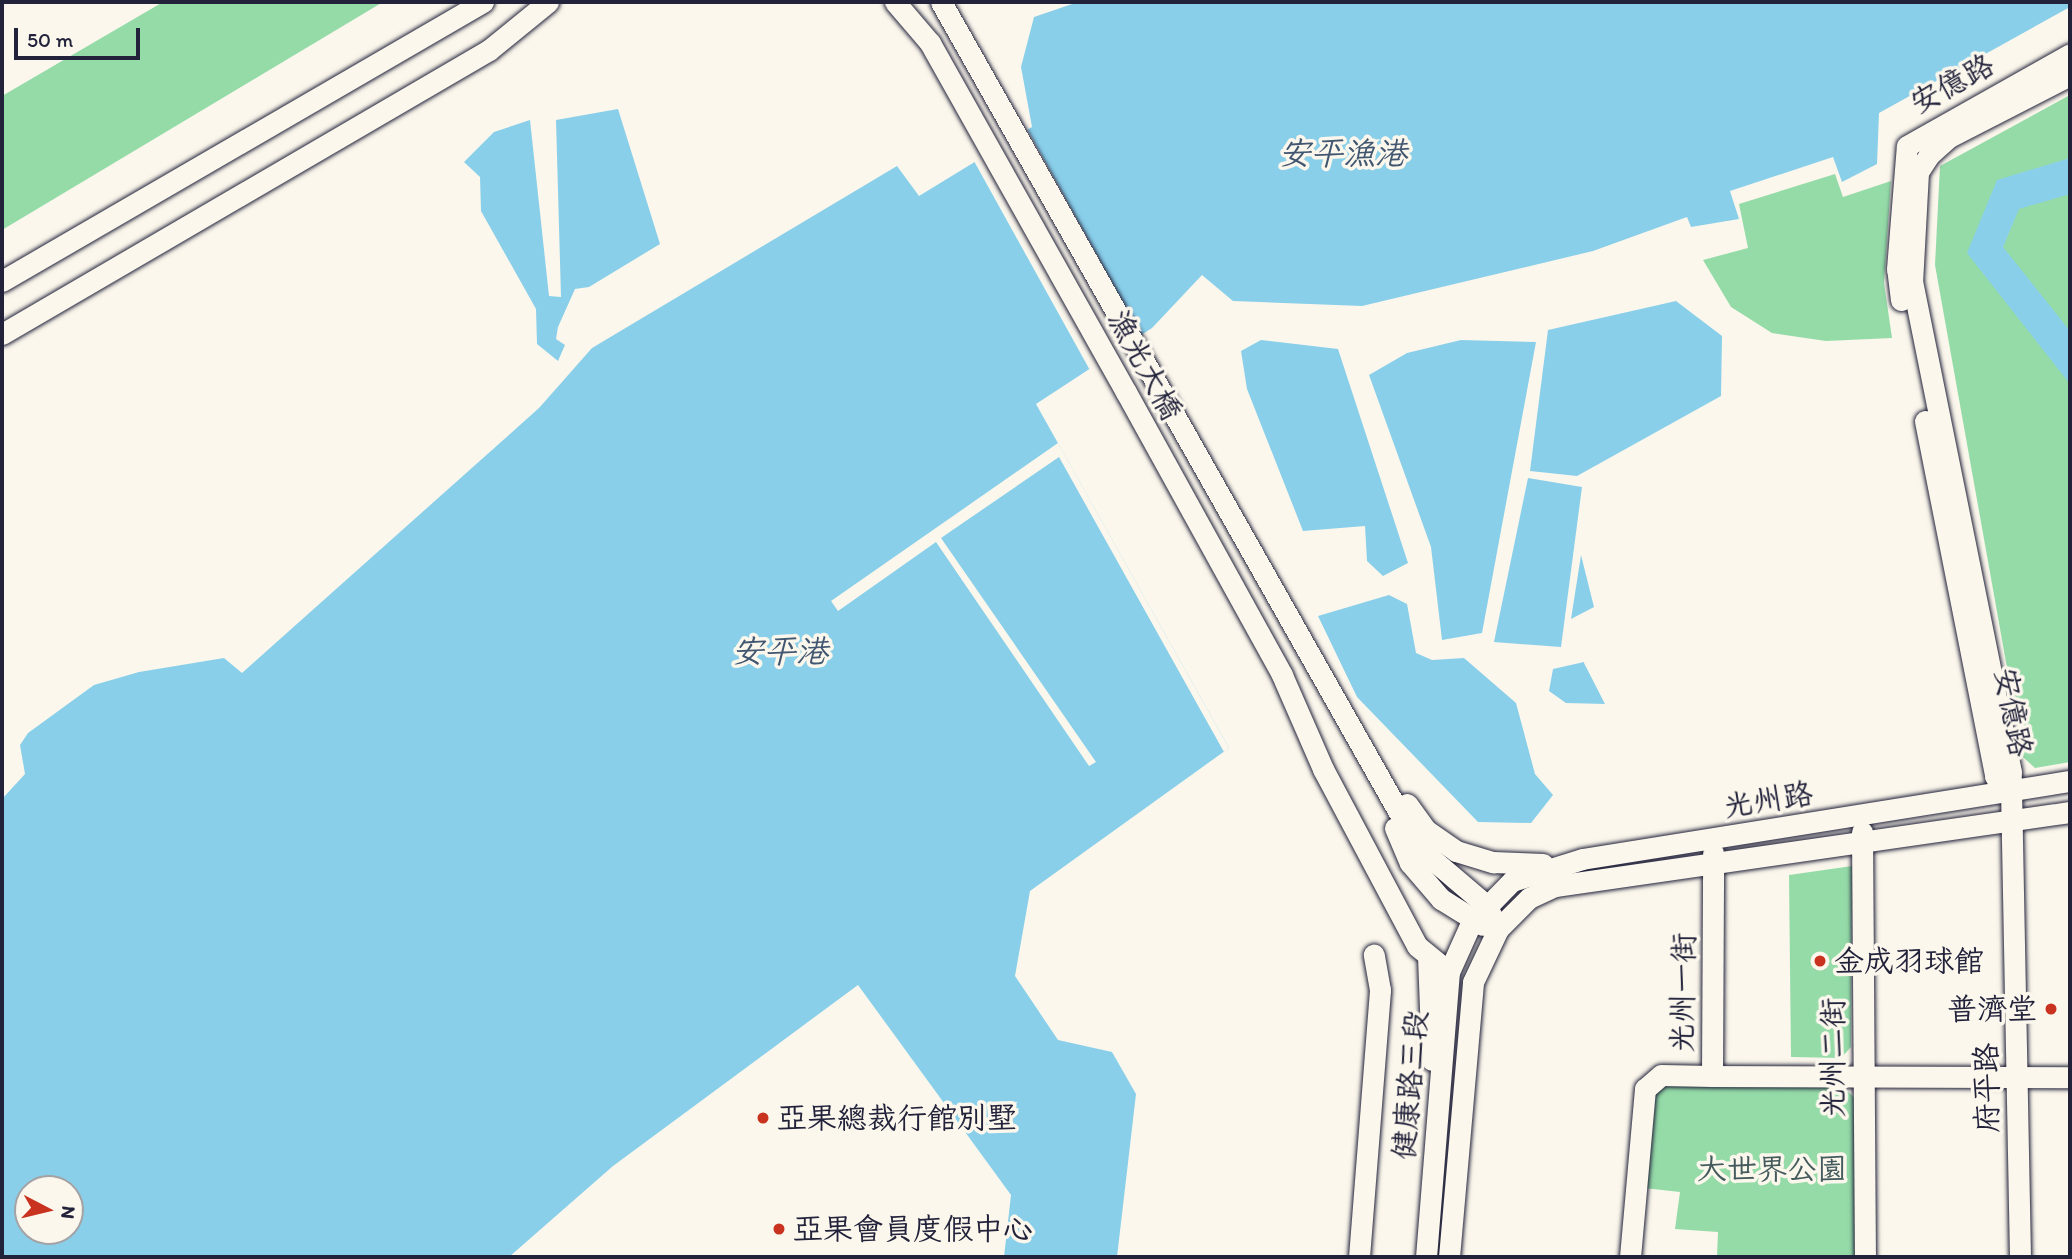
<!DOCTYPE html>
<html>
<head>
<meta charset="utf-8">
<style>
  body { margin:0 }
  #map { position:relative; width:2072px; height:1259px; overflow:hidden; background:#fbf7ec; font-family:Itim,"LXGW WenKai TC",sans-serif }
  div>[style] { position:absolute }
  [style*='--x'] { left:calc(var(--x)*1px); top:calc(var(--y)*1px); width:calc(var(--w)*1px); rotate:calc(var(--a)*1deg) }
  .green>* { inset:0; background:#95dba8 }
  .water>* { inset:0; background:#89cfea }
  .pier>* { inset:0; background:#fbf7ec; transform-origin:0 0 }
  .roads { filter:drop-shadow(0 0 2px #22223b) drop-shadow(0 0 2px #22223b) }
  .minor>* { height:21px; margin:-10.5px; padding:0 10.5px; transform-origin:10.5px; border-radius:10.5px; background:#fbf7ec }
  .dots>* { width:19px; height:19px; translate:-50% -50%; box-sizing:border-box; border:4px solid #fbf7ec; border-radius:50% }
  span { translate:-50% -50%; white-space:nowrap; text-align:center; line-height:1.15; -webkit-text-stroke:7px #fbf7ec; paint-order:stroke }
  .street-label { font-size:30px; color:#22223b }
  .poi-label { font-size:30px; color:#22223b }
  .left { translate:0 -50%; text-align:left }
  .right { translate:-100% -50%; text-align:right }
  .park-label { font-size:30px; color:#445a5c }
  .water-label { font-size:32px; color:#415670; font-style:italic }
  .frame { position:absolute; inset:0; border:4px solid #22223b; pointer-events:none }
  .north { position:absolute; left:14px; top:1175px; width:70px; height:70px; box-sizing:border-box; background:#fbf7ec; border:2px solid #a4a2a5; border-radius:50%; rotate:97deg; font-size:19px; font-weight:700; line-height:28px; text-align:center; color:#22223b }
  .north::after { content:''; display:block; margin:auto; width:24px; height:32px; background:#c8321e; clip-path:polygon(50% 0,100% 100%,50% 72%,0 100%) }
  .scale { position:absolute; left:14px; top:28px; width:126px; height:32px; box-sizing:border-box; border:4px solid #22223b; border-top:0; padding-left:9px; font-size:21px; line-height:24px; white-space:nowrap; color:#22223b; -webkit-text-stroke:5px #fbf7ec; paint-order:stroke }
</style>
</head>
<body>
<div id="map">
  <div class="green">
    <i style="clip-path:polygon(163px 2px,383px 2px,2px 230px,2px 96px)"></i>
    <i style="clip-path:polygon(2070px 95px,2070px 762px,2035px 768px,2023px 757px,1935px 265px,1940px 166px)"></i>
    <i style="clip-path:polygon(1835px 174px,1843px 197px,1891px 181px,1884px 283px,1892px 338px,1826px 341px,1772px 333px,1731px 307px,1703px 260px,1748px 248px,1739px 204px)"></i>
    <i style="clip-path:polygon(1852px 866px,1851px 1047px,1841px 1058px,1791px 1057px,1789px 875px)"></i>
    <i style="clip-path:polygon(1662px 1083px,1844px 1088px,1854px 1097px,1856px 1257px,1717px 1257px,1718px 1232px,1675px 1229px,1680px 1192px,1644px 1188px,1652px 1092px)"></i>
  </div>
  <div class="water">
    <i style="clip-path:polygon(evenodd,1078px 2px,2070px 2px,2070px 7px,1879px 113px,1877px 164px,1842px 182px,1833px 157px,1730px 191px,1739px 219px,1691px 227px,1687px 217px,1593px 251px,1362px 306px,1233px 301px,1202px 275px,1152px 328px,1036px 404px,1229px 748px,1030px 891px,1015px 976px,1058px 1040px,1112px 1052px,1136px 1094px,1117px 1257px,1004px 1257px,1011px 1195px,858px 985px,613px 1166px,509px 1257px,2px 1257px,2px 799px,25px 774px,20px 745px,28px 733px,94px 685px,139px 672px,224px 658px,242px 673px,539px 408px,592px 348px,897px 166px,919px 196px,1032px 127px,1021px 67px,1034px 17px,1078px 2px,28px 1189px,70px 1189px,70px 1231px,28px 1231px,28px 1189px)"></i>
    <i style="clip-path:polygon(618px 109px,660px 244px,589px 287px,575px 289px,558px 327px,556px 339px,565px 345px,558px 361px,537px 344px,536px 309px,481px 211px,480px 177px,464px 162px,494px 132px,530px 120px,549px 296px,561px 297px,556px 120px)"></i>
    <i style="clip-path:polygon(2070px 158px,2070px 194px,2019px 209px,2003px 247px,2070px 331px,2070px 384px,1967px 253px,1997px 180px)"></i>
    <i style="clip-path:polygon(1676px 301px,1722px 336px,1721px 396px,1577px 476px,1530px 471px,1548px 330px)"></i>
    <i style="clip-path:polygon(1261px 340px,1338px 349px,1408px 563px,1383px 576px,1367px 561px,1365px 526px,1303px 531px,1247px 389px,1241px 351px)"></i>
    <i style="clip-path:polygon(1461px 340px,1536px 342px,1482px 633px,1442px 640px,1431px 547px,1369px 375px,1407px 353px)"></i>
    <i style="clip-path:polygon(1528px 478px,1582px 487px,1561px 647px,1494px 642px)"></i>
    <i style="clip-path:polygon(1581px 555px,1594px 607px,1571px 619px)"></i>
    <i style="clip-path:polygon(1389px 595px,1407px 604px,1416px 653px,1432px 660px,1464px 658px,1516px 703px,1535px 774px,1553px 795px,1531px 823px,1478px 822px,1357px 697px,1318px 616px)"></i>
    <i style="clip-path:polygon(1584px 662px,1584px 663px,1605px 704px,1566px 703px,1549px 691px,1553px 669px)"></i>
  </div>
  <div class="pier">
    <i style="left:1026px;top:127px;width:243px;height:62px;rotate:61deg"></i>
    <i style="clip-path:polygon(1058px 443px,1229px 748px,1224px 752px,1059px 457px,941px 538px,1096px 762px,1089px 766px,936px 542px,838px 611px,831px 601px)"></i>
  </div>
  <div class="roads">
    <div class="minor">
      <i style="--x:895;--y:2;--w:54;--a:49.5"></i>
      <i style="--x:930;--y:43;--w:400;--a:60.7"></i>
      <i style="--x:1126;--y:392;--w:323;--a:61.1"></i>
      <i style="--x:1282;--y:675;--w:103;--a:66.4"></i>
      <i style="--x:1323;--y:769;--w:200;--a:62"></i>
      <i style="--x:1417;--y:946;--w:41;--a:39.1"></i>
      <i style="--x:941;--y:2;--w:972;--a:60.53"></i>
      <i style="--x:1419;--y:848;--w:88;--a:40.4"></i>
      <i style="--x:1486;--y:905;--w:27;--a:63"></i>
      <i style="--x:2;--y:281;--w:556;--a:-30.12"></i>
      <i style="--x:1901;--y:300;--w:31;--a:-97"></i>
      <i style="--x:1897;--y:269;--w:123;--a:-85.4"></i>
      <i style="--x:1907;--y:146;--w:187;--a:-29.4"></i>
      <i style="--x:2;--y:334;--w:564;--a:-30.25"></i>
      <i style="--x:489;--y:50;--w:76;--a:-39.1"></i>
      <i style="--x:1925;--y:421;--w:362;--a:78.8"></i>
      <i style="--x:1995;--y:776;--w:21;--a:55"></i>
      <i style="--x:1407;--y:804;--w:32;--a:54"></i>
      <i style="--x:1426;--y:830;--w:37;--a:35"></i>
      <i style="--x:1456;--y:851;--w:39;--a:17"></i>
      <i style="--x:1493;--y:862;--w:50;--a:2.3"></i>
      <i style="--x:1395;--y:828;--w:38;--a:67"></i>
      <i style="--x:1410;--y:863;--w:48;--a:49.3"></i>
      <i style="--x:1441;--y:899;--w:49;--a:31.8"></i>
      <i style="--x:1862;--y:832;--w:425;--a:89.6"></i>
      <i style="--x:1428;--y:956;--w:104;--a:87.8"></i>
      <i style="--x:1712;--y:1076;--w:358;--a:0.2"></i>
      <i style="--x:1359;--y:1257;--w:268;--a:-85.5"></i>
      <i style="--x:1380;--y:990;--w:36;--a:-100"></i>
      <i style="--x:1426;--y:1257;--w:286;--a:-85.4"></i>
      <i style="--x:1449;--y:972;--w:54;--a:-65.8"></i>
      <i style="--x:1471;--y:923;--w:59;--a:-45.7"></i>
      <i style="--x:1512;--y:881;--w:73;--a:-17.4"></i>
      <i style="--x:1582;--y:859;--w:494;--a:-9.1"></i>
      <i style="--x:1449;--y:1257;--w:276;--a:-85"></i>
      <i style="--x:1473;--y:982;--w:59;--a:-64.7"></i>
      <i style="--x:1498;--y:929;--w:44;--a:-45"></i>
      <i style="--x:1529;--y:898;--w:29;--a:-25"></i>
      <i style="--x:1555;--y:886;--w:520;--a:-8.18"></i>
      <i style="--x:1630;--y:1257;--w:169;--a:-84.9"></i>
      <i style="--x:1645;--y:1089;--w:21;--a:-41"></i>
      <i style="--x:1661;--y:1075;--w:51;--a:1.1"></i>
      <i style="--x:1712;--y:1076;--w:223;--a:-89.7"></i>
      <i style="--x:2020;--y:1257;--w:485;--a:-91.1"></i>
      <i style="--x:2011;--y:772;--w:499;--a:-101.4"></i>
      <i style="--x:1912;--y:283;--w:111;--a:-86.9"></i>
      <i style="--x:1918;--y:172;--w:20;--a:-57"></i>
      <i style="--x:1929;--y:155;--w:27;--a:-42"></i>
      <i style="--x:1949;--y:137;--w:136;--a:-27.1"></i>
    </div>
  </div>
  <div class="dots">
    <i style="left:1820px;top:961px;background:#c8321e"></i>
    <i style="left:2051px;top:1009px;background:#c8321e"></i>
    <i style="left:763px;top:1118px;background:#c8321e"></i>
    <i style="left:779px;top:1229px;background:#c8321e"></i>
  </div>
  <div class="street-label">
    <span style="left:1952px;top:84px;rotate:-29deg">安億路</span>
    <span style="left:1145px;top:365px;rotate:61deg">漁光大橋</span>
    <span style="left:2013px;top:712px;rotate:79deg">安億路</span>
    <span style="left:1768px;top:800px;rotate:-9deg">光州路</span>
    <span style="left:1683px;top:993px;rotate:-89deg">光州一街</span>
    <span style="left:1833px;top:1058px;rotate:-90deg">光州二街</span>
    <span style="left:1410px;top:1085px;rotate:-85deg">健康路三段</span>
    <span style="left:1987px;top:1088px;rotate:-91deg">府平路</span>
  </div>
  <div class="poi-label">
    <span class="left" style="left:1834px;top:961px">金成羽球館</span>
    <span class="right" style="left:2037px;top:1009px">普濟堂</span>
    <span class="left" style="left:777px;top:1118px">亞果總裁行館別墅</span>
    <span class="left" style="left:793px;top:1229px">亞果會員度假中心</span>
  </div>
  <div class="park-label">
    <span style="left:1772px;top:1169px">大世界公園</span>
  </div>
  <div class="water-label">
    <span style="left:1343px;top:153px">安平漁港</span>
    <span style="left:780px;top:651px">安平港</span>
  </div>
  <div class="frame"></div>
  <div class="north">N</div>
  <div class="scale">50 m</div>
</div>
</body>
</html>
